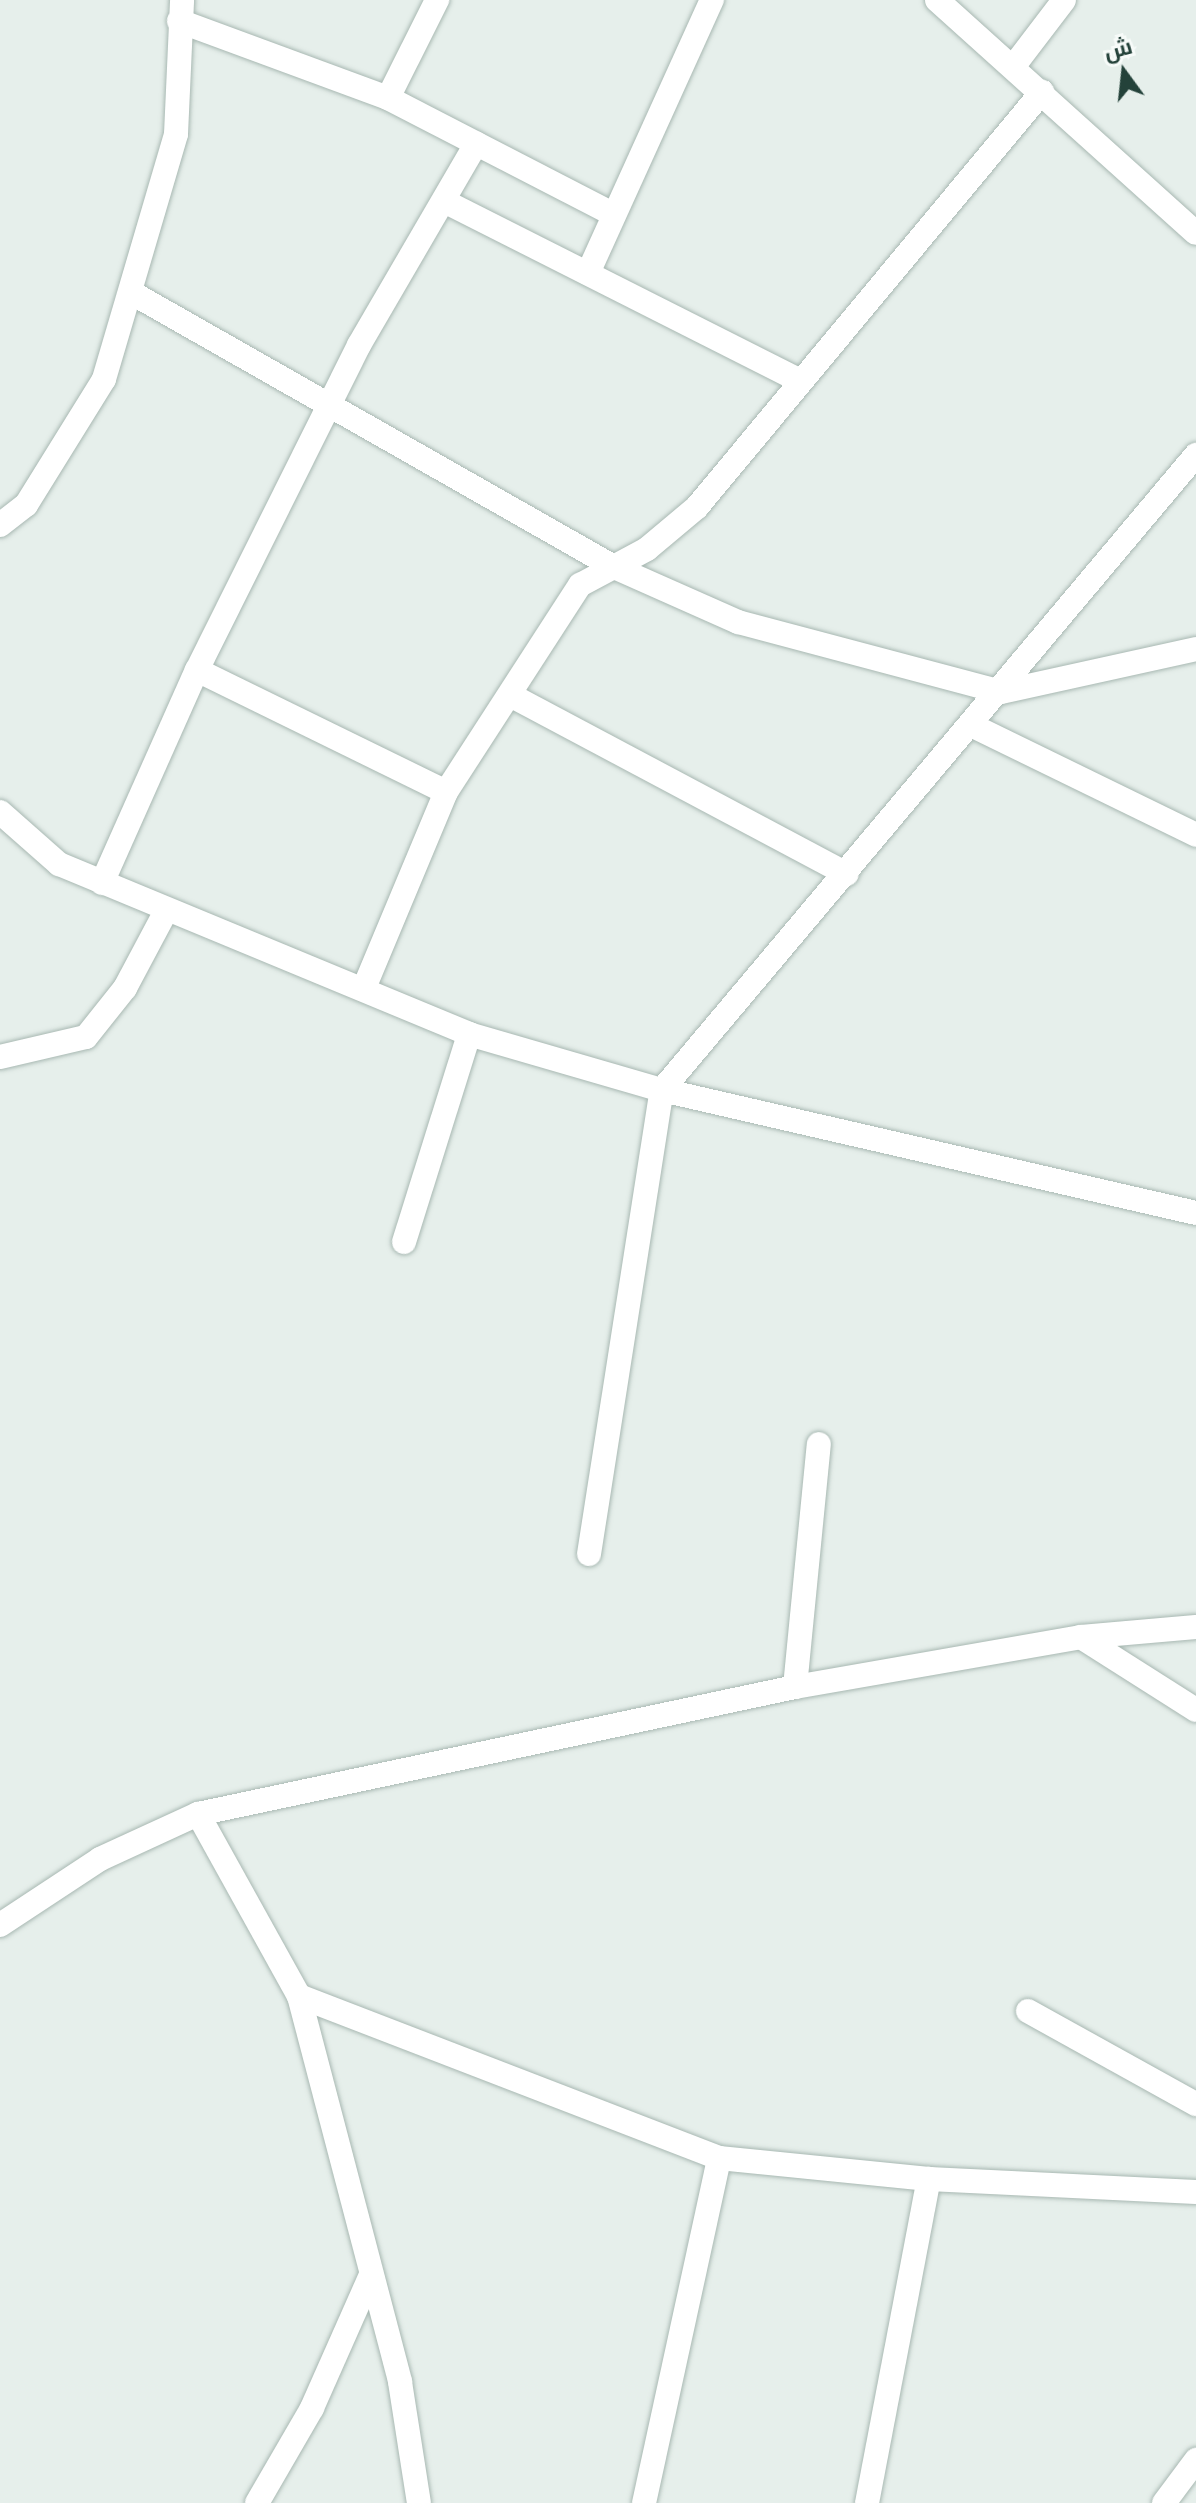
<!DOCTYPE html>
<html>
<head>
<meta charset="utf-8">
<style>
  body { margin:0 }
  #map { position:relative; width:1196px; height:2503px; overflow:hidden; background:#e6efeb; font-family:"PT Sans Narrow",Cairo,sans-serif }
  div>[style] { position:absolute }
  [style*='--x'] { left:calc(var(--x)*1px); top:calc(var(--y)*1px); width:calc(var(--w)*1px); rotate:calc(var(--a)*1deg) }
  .roads { filter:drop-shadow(0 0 2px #a8b8b2) drop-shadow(0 0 2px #a8b8b2) }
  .minor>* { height:24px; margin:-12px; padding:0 12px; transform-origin:12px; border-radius:12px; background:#fff }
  span { translate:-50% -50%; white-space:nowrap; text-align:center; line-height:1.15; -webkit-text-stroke:7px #f7fbf9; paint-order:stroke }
  .north { position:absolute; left:1084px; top:32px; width:80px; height:80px; -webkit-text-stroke:6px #f7fbf9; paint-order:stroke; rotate:345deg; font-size:22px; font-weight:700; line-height:32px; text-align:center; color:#24423a }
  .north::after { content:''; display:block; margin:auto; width:28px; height:36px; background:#24423a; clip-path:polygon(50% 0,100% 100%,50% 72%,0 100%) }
</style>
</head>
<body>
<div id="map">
  <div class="roads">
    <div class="minor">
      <i style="--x:937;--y:0;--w:348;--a:42"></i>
      <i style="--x:179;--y:21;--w:223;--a:20.2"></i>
      <i style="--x:388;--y:98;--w:251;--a:27.3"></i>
      <i style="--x:1013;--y:67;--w:84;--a:-52.7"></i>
      <i style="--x:388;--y:98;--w:110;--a:-63.4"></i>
      <i style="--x:444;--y:201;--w:394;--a:26.8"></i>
      <i style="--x:588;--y:273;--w:300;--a:-65.6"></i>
      <i style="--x:132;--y:293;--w:554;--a:29.62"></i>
      <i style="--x:614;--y:567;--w:136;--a:23.9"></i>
      <i style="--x:738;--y:622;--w:272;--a:14.9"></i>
      <i style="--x:1001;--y:692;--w:200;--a:-12.4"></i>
      <i style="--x:0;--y:525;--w:33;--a:-38"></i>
      <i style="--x:26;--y:505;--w:148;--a:-58.2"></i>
      <i style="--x:104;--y:379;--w:255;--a:-73.6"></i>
      <i style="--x:176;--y:134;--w:134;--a:-87.4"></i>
      <i style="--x:197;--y:670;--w:277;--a:26.1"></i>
      <i style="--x:512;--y:696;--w:379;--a:28"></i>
      <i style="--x:973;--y:726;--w:248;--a:26"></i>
      <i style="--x:0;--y:812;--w:79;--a:41.4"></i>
      <i style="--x:59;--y:864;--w:444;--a:22.5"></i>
      <i style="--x:469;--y:1034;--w:201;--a:16.2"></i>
      <i style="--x:662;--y:1090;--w:548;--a:12.97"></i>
      <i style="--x:102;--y:883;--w:233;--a:-66"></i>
      <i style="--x:197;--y:670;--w:363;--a:-63.5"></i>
      <i style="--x:359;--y:345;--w:233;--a:-59.8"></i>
      <i style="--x:364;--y:988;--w:212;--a:-67.3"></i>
      <i style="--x:446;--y:792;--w:247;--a:-57.1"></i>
      <i style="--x:580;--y:585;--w:76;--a:-28.2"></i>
      <i style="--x:647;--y:549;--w:65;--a:-40"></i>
      <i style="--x:697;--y:507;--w:540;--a:-50.26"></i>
      <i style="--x:0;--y:1057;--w:88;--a:-13.1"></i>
      <i style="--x:86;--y:1037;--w:63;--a:-51.5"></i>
      <i style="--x:125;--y:988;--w:87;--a:-62"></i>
      <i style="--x:404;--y:1242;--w:218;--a:-72.6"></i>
      <i style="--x:589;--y:1554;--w:470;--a:-81.1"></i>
      <i style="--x:662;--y:1090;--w:830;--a:-49.94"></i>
      <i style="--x:1081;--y:1637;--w:136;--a:32.4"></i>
      <i style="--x:795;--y:1687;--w:244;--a:-84.4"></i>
      <i style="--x:198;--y:1814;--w:208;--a:61"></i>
      <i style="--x:299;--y:1996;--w:399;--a:75.3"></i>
      <i style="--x:400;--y:2382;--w:122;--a:81.1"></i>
      <i style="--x:0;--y:1925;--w:120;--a:-33.4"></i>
      <i style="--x:100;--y:1859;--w:108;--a:-24.7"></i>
      <i style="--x:198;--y:1814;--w:610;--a:-12.01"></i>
      <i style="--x:795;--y:1687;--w:290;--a:-9.9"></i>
      <i style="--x:1081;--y:1637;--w:115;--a:-5"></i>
      <i style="--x:299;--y:1996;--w:450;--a:21.1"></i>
      <i style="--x:719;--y:2158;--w:211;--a:5.7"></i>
      <i style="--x:929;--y:2179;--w:267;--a:2.8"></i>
      <i style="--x:1028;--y:2011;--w:192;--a:29"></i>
      <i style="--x:257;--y:2503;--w:110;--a:-59.9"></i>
      <i style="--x:312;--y:2408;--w:145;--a:-66.1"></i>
      <i style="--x:644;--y:2503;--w:353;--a:-77.7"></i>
      <i style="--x:867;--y:2503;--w:330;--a:-79.2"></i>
      <i style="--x:1164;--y:2503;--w:54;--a:-53.3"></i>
    </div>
  </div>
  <div class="north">ش</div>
</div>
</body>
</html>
